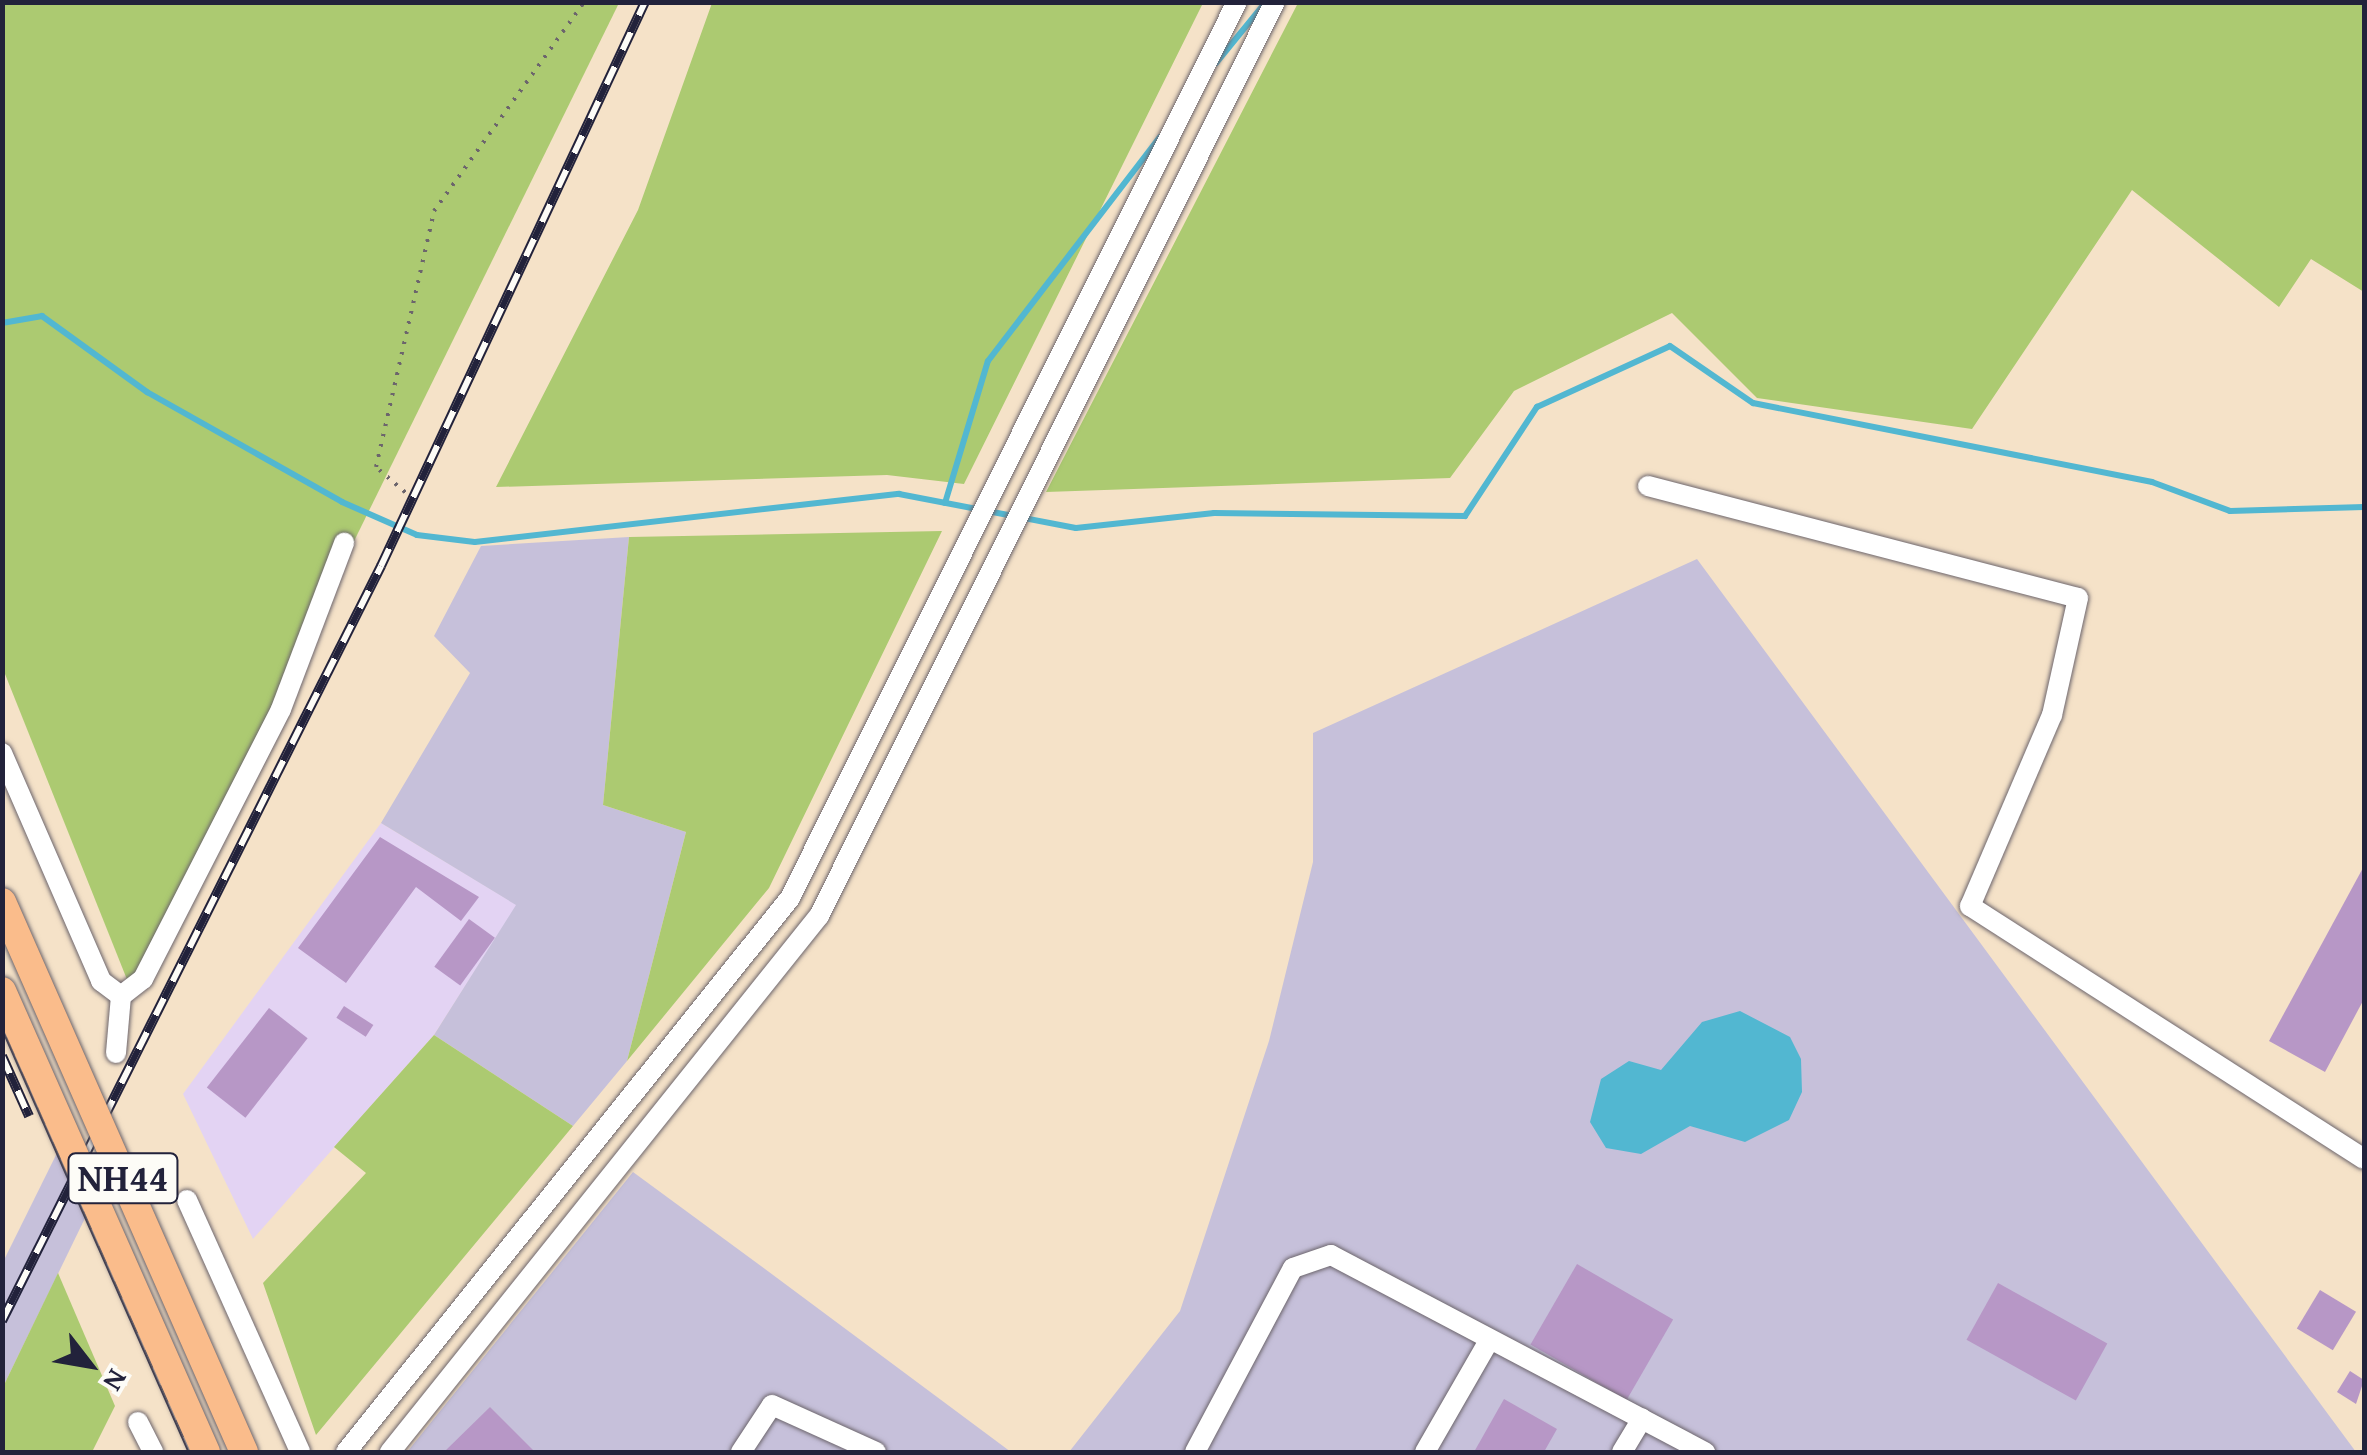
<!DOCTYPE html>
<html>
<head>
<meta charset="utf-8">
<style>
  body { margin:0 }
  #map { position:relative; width:2367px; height:1455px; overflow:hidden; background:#f5e2c8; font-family:"Gentium Book Plus",serif }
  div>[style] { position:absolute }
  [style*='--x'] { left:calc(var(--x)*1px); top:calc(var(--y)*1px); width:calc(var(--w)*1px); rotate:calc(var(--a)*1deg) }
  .built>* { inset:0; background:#e3d3f3 }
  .industrial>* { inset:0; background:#c6c0da }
  .green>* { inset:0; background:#acca71 }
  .water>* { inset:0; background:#52b7d1 }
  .stream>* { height:6px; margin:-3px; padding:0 3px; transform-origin:3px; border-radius:3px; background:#52b7d1 }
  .building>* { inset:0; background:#b797c6; transform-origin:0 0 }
  .path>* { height:4px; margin-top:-2px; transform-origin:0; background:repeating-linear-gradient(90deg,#6c656c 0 2.5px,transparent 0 10.5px) }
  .roads { filter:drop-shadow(0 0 2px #6c656c) drop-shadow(0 0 2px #6c656c) }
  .minor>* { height:20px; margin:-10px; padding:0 10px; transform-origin:10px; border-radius:10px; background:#fff }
  .rail>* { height:10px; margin-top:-5px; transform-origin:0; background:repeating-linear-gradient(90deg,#fdfcf7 0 19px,#22223b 0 38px); box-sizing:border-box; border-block:2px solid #22223b }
  .bridges { filter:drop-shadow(0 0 2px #6c656c) drop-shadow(0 0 2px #6c656c) }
  .highway-bridge>* { height:28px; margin:-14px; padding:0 14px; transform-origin:14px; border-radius:14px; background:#fabc8b }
  span { translate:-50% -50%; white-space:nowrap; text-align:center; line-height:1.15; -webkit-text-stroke:10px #fdfcf7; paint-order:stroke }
  .shield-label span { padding:2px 8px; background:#fdfcf7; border:2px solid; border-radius:8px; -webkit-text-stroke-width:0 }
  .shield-label { font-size:38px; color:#22223b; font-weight:700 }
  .frame { position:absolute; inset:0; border:5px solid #22223b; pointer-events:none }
  .north { position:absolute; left:40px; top:1315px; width:100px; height:100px; -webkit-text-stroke:8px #fdfcf7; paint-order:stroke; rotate:121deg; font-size:28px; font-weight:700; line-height:40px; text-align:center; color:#22223b }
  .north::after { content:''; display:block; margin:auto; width:35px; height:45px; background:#22223b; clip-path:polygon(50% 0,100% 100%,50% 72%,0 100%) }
</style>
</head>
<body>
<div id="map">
  <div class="built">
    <i style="clip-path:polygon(381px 823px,517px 905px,434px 1035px,253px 1239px,183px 1094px)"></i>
  </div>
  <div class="industrial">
    <i style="clip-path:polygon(629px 537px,603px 805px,686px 832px,627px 1061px,573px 1126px,434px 1035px,516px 905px,381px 823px,470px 673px,434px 636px,481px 546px)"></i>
    <i style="clip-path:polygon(1697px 559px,2356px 1452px,1069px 1452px,1180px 1311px,1269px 1041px,1313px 862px,1313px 733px)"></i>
    <i style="clip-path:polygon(59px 1149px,87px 1214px,3px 1387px,3px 1262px)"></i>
    <i style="clip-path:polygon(633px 1172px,765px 1269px,1011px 1452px,407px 1452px)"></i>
  </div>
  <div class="green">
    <i style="clip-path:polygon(3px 3px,619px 3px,132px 992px,3px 669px)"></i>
    <i style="clip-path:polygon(712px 3px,1203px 3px,964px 484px,887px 475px,496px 487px,638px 210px)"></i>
    <i style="clip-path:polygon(1298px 3px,2364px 3px,2364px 292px,2311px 259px,2279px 307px,2132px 190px,1972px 429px,1757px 398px,1672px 313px,1514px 391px,1450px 478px,1046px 492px)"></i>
    <i style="clip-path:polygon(942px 531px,769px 888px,627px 1061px,686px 832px,603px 805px,629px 537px)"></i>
    <i style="clip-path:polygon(434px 1035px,573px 1126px,316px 1435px,263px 1283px,366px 1173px,334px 1147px)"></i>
    <i style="clip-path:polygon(58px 1273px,115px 1406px,92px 1452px,3px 1452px,3px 1387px)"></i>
  </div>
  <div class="water">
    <i style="clip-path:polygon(1740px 1011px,1790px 1037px,1801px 1059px,1802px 1092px,1789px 1120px,1745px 1142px,1690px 1126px,1641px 1154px,1606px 1148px,1590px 1122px,1601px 1079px,1629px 1061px,1661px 1070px,1702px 1022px)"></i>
  </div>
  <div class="stream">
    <i style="--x:1216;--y:63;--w:77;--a:-50.8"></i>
    <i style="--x:2;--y:323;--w:41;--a:-9.9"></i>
    <i style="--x:42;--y:316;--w:130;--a:35.9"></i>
    <i style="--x:147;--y:392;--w:224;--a:29.4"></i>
    <i style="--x:342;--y:502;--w:82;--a:23.7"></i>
    <i style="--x:417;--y:535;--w:58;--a:6.9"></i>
    <i style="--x:475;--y:542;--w:427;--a:-6.5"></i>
    <i style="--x:899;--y:494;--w:180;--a:10.9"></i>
    <i style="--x:1076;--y:528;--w:139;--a:-6.2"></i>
    <i style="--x:1214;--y:513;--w:251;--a:0.7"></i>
    <i style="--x:1465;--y:516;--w:131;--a:-56.6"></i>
    <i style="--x:1537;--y:407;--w:146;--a:-24.6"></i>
    <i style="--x:1670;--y:346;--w:101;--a:34.5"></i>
    <i style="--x:1753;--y:403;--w:407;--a:11.2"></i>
    <i style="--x:2152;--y:482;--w:83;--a:20.4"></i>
    <i style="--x:2230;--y:511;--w:134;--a:-1.7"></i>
    <i style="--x:945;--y:503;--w:148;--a:-73.2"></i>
    <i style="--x:988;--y:361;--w:282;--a:-52.5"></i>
  </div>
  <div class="building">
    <i style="clip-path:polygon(380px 837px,479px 897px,461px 921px,416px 887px,346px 983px,298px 948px)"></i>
    <i style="clip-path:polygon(2364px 866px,2364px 999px,2325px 1072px,2269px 1041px)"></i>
    <i style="left:469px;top:919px;width:32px;height:59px;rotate:36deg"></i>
    <i style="left:344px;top:1006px;width:35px;height:14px;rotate:33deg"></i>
    <i style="left:269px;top:1008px;width:49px;height:101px;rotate:38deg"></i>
    <i style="left:1577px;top:1264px;width:111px;height:93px;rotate:30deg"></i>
    <i style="left:1998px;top:1283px;width:125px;height:65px;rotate:29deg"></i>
    <i style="left:2320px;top:1290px;width:42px;height:45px;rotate:31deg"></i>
    <i style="clip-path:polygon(2350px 1371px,2364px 1380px,2356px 1404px,2337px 1392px)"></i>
    <i style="clip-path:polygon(1504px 1399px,1557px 1429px,1544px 1452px,1474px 1452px)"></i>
    <i style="clip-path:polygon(490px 1407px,535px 1452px,444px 1452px)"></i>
  </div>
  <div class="path">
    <i style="--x:413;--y:499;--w:49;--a:-139.1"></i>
    <i style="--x:376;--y:467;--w:262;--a:-77.2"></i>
    <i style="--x:434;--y:211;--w:257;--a:-54.3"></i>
    <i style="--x:2;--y:1317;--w:4;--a:-34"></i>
  </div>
  <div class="roads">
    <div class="minor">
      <i style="--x:1648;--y:486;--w:444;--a:14.6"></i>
      <i style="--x:2078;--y:598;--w:120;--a:102.5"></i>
      <i style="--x:2052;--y:715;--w:208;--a:113.2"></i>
      <i style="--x:1970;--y:906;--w:468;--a:32.7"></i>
      <i style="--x:2;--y:753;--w:249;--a:66.5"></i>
      <i style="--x:101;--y:981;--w:25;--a:37"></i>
      <i style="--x:121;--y:996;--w:28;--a:-38"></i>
      <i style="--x:143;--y:979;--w:303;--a:-62.9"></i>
      <i style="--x:281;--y:709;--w:178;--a:-69.2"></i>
      <i style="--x:116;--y:1053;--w:57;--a:-85"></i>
      <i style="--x:187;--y:1200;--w:276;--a:65.8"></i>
      <i style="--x:138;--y:1422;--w:34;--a:63"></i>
      <i style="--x:346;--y:1452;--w:710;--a:-51.29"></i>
      <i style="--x:790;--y:898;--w:1001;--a:-63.49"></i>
      <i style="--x:390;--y:1452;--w:687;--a:-51.33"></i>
      <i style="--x:819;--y:916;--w:1021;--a:-63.49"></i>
      <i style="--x:741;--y:1452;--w:56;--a:-56.6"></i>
      <i style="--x:772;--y:1405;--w:114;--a:24.3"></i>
      <i style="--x:1195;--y:1452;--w:208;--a:-62"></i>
      <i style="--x:1293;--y:1268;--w:40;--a:-18.9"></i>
      <i style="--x:1331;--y:1255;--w:423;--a:27.8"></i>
      <i style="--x:1425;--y:1452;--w:130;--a:-60.1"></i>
      <i style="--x:1622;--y:1452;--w:39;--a:-59"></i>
    </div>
  </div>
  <div class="rail">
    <i style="--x:2;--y:1019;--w:473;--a:66.2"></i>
    <i style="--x:2;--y:1056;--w:66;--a:65.8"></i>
    <i style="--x:2;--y:1321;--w:845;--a:-63.34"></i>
    <i style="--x:381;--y:566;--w:623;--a:-64.92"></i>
  </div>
  <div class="bridges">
    <div class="highway-bridge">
      <i style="--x:2;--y:902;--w:601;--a:66.25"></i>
      <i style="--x:2;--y:991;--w:504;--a:66.13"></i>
    </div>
  </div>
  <div class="shield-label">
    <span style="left:123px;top:1178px">NH44</span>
  </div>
  <div class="frame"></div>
  <div class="north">N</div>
</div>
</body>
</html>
